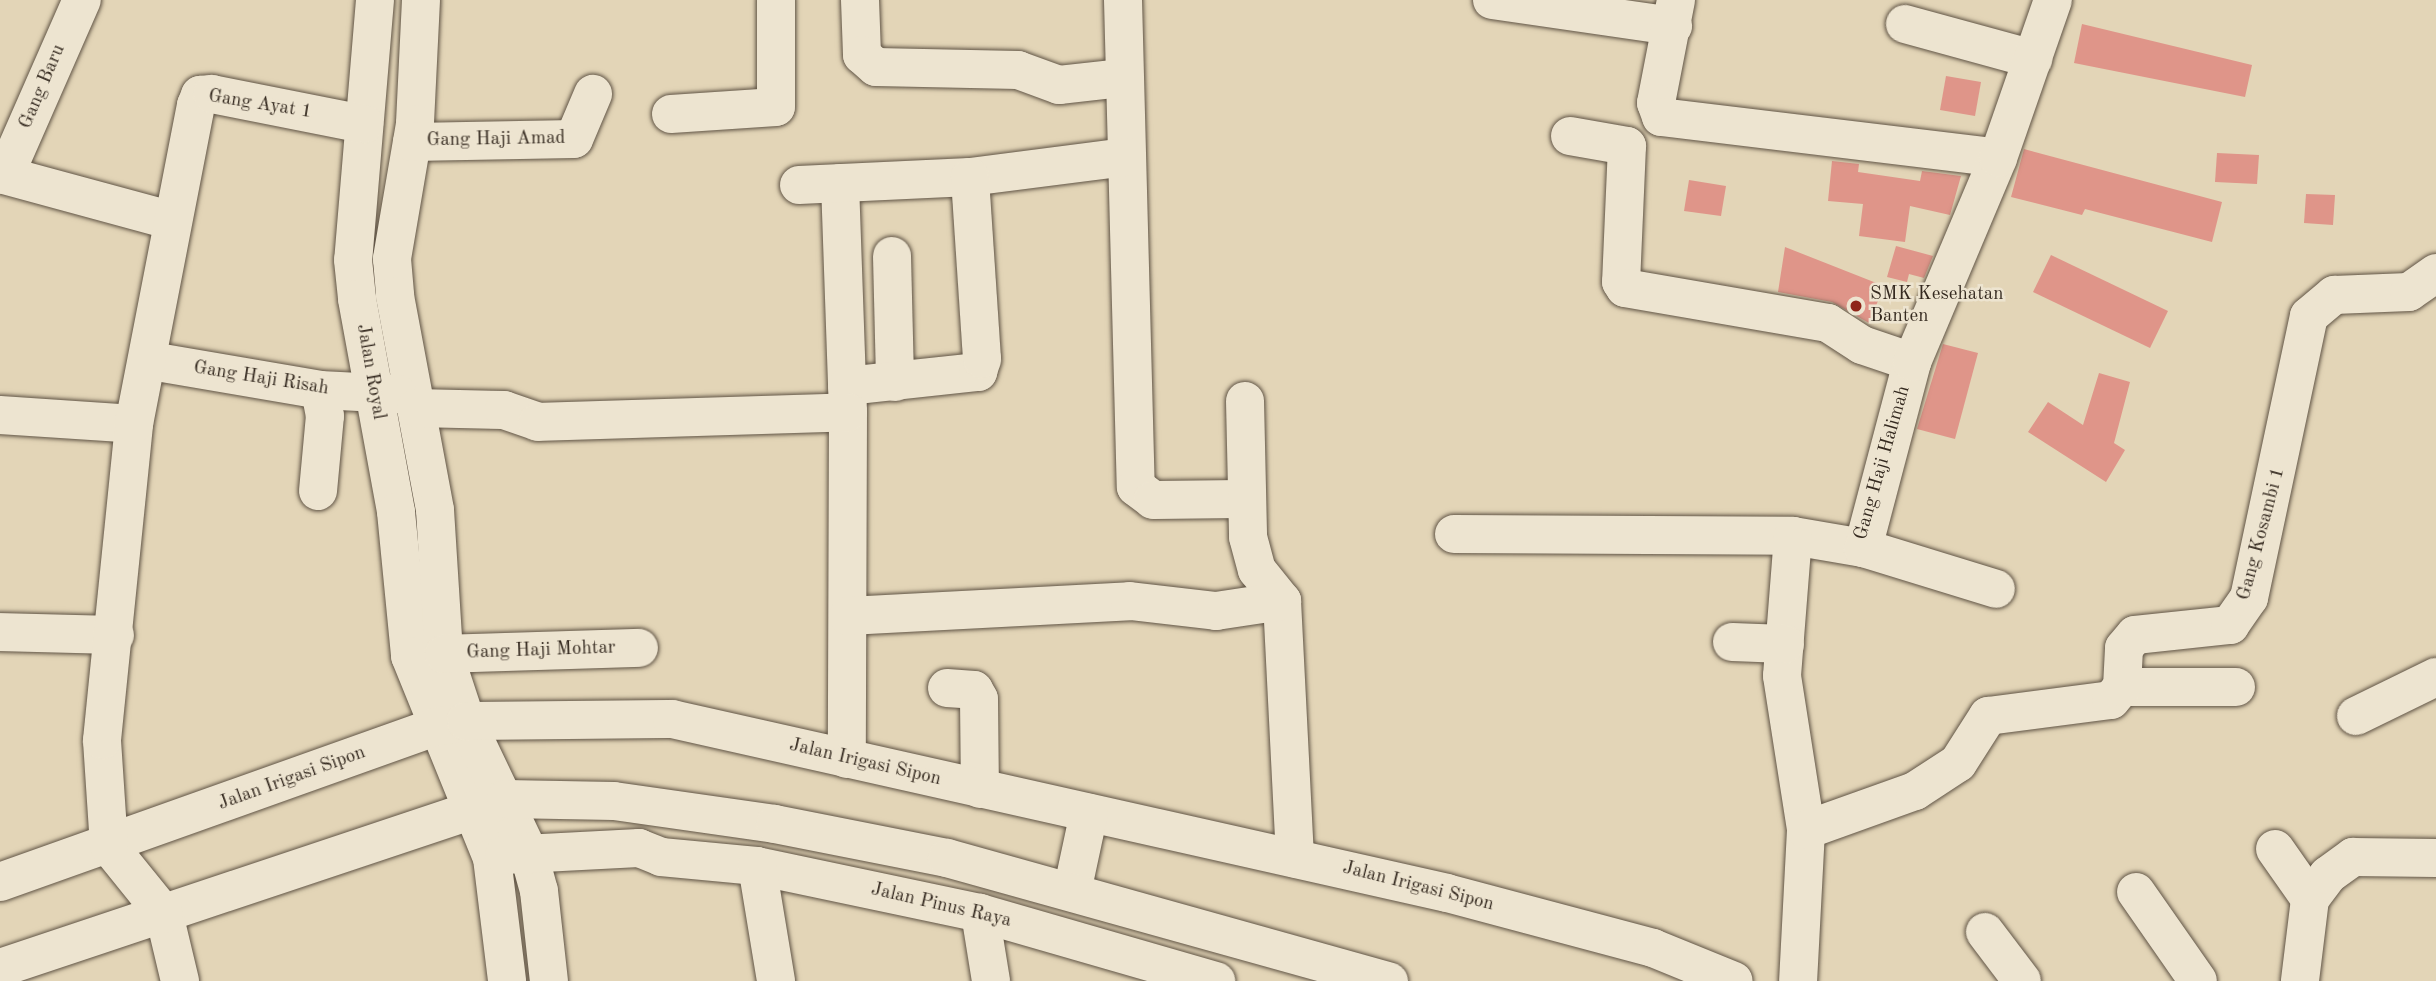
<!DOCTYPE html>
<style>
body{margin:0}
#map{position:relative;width:2436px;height:981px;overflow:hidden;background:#e3d5b7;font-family:"Old Standard TT",serif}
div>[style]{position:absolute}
.building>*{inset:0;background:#df9589}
.roads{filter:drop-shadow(0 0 2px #605445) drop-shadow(0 0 2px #605445)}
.minor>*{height:38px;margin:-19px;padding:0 19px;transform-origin:19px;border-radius:19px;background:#ede4d0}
.dots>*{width:19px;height:19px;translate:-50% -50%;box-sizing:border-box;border:4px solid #ede4d0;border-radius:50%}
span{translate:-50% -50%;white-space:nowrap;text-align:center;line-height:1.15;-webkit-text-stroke:5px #ede4d0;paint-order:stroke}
.street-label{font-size:19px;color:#34291f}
.poi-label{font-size:19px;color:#34291f}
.left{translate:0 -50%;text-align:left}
</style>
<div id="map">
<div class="building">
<i style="clip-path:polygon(2082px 24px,2252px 65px,2245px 97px,2074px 63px)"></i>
<i style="clip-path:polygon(1946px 76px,1981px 82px,1975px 116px,1940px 110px)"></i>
<i style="clip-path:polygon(2024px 149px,2222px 202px,2212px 242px,2085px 209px,2082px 215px,2011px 197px)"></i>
<i style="clip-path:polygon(2217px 153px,2259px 155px,2257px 184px,2215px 182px)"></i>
<i style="clip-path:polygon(1832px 161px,1859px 164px,1858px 172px,1920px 181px,1922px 171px,1961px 176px,1950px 215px,1910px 206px,1905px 242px,1859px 236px,1863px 204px,1828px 201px)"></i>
<i style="clip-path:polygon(1689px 180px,1726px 186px,1721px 216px,1684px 211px)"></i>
<i style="clip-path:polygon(2306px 194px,2335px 195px,2333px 225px,2304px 223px)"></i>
<i style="clip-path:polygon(1896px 246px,1933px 256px,1924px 278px,1909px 274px,1907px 282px,1887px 277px)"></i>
<i style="clip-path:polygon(1785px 247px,1884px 286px,1869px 323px,1832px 302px,1778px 292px)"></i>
<i style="clip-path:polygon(2051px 255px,2168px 311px,2150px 348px,2033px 292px)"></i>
<i style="clip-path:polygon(1943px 344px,1978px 353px,1955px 439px,1917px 429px)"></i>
<i style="clip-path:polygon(2099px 373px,2130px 382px,2114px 443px,2125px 450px,2106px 482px,2028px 432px,2048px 402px,2083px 425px)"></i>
</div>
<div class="roads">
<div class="minor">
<i style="left:375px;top:0;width:261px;rotate:94.8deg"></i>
<i style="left:353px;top:260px;width:39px;rotate:84deg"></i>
<i style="left:357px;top:299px;width:217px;rotate:79.6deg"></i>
<i style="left:396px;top:512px;width:145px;rotate:84.4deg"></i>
<i style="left:410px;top:656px;width:218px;rotate:67.9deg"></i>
<i style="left:492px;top:858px;width:124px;rotate:83deg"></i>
<i style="left:421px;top:0;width:124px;rotate:92.8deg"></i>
<i style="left:415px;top:124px;width:137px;rotate:99.7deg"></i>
<i style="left:392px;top:259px;width:37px;rotate:85deg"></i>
<i style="left:395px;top:296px;width:218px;rotate:79.4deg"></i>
<i style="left:435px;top:510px;width:144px;rotate:86.4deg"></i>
<i style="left:444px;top:654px;width:71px;rotate:71.8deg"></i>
<i style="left:466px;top:721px;width:144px;rotate:64.5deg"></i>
<i style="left:528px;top:851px;width:41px;rotate:74.6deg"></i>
<i style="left:539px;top:891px;width:91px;rotate:83.7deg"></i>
<i style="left:860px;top:0;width:55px;rotate:87.9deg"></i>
<i style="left:862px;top:55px;width:18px;rotate:41deg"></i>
<i style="left:876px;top:67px;width:142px;rotate:1.2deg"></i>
<i style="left:1018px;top:70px;width:44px;rotate:20.1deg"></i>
<i style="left:1059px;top:85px;width:62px;rotate:-6.4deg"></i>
<i style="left:1123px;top:0;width:487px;rotate:88.5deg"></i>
<i style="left:1136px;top:487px;width:21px;rotate:37deg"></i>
<i style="left:1153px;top:500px;width:90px;rotate:-0.6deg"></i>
<i style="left:1492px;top:0;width:183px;rotate:8.2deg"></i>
<i style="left:1676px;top:0;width:105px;rotate:101deg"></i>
<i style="left:1656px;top:103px;width:15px;rotate:70deg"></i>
<i style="left:1661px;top:117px;width:339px;rotate:6.9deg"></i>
<i style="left:1905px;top:24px;width:133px;rotate:15.3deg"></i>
<i style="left:671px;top:114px;width:105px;rotate:-3.8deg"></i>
<i style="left:776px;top:107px;width:107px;rotate:-90deg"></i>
<i style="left:1570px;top:136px;width:58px;rotate:10deg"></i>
<i style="left:1627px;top:146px;width:136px;rotate:92.5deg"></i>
<i style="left:1621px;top:282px;width:7px;rotate:56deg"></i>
<i style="left:1625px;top:288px;width:206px;rotate:9.8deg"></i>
<i style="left:1828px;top:323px;width:40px;rotate:32.9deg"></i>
<i style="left:1862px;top:345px;width:53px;rotate:18.8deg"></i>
<i style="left:412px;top:142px;width:162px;rotate:-1.1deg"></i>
<i style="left:574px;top:139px;width:49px;rotate:-67.1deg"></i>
<i style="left:0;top:174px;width:179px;rotate:15.2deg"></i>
<i style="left:5px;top:175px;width:191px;rotate:-66.3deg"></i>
<i style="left:840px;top:183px;width:229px;rotate:88deg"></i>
<i style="left:848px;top:412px;width:347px;rotate:90.2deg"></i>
<i style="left:799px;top:185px;width:171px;rotate:-2.7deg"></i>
<i style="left:970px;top:177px;width:158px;rotate:-7.3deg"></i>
<i style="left:892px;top:256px;width:126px;rotate:88.6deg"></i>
<i style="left:151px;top:361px;width:171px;rotate:9.7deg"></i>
<i style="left:320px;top:390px;width:78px;rotate:2.9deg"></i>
<i style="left:847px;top:386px;width:132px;rotate:-6.1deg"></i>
<i style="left:978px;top:372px;width:14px;rotate:-73deg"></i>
<i style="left:982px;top:359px;width:182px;rotate:-93.8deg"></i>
<i style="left:1245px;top:401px;width:136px;rotate:88.7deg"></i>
<i style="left:1248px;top:537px;width:34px;rotate:75deg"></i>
<i style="left:1257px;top:570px;width:40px;rotate:51deg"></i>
<i style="left:1282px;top:601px;width:258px;rotate:87.1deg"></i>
<i style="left:416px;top:408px;width:88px;rotate:1.3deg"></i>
<i style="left:504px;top:410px;width:36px;rotate:19deg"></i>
<i style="left:538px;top:422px;width:310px;rotate:-1.8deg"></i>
<i style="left:0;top:415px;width:134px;rotate:3.8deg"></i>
<i style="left:318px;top:491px;width:75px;rotate:-84.7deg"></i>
<i style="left:325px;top:416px;width:26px;rotate:-101deg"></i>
<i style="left:1454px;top:534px;width:339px;rotate:0.3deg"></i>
<i style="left:1793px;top:536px;width:71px;rotate:9.7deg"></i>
<i style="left:1863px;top:548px;width:192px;rotate:-75.2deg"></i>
<i style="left:1912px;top:362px;width:221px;rotate:-67.1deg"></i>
<i style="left:1998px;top:158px;width:167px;rotate:-70.8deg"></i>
<i style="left:1793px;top:536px;width:140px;rotate:94.5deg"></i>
<i style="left:1782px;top:676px;width:156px;rotate:81.1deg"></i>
<i style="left:1806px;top:830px;width:151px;rotate:93deg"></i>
<i style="left:1863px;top:548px;width:139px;rotate:17.1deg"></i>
<i style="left:848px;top:616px;width:282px;rotate:-3deg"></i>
<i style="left:1130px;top:601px;width:87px;rotate:6.6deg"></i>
<i style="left:1216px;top:611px;width:67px;rotate:-8.6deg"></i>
<i style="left:0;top:632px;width:115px;rotate:1.5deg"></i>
<i style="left:1732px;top:642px;width:53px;rotate:2.2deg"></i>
<i style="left:444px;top:654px;width:195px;rotate:-1.8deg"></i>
<i style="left:2122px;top:687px;width:114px"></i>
<i style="left:947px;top:688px;width:27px;rotate:4deg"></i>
<i style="left:974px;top:690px;width:10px;rotate:61deg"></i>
<i style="left:979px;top:699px;width:90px;rotate:89.4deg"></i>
<i style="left:2356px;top:716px;width:89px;rotate:-26deg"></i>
<i style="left:1806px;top:830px;width:116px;rotate:-19.7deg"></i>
<i style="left:1915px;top:791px;width:51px;rotate:-33.1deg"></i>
<i style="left:1958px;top:763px;width:56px;rotate:-57.4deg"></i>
<i style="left:1988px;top:716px;width:124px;rotate:-7.4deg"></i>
<i style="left:2111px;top:700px;width:17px;rotate:-50deg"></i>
<i style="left:2122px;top:687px;width:39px;rotate:-87deg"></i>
<i style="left:2124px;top:648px;width:17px;rotate:-50deg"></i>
<i style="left:2135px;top:635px;width:96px;rotate:-6deg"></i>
<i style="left:2230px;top:625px;width:33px;rotate:-55deg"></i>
<i style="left:2249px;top:598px;width:288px;rotate:-78deg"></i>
<i style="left:2309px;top:316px;width:33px;rotate:-40deg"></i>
<i style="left:2334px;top:295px;width:75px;rotate:-2.3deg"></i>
<i style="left:2409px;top:292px;width:33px;rotate:-35deg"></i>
<i style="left:2275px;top:849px;width:61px;rotate:55deg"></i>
<i style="left:2310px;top:899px;width:83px;rotate:97deg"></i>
<i style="left:504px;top:855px;width:135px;rotate:-3deg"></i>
<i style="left:639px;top:848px;width:24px;rotate:22deg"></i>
<i style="left:661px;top:857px;width:96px;rotate:5.4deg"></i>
<i style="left:757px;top:866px;width:228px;rotate:11.9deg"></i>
<i style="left:980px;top:913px;width:246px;rotate:16.1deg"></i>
<i style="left:757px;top:866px;width:117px;rotate:80.6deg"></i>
<i style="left:0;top:882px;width:463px;rotate:-19.6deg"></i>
<i style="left:436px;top:727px;width:31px;rotate:-11deg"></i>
<i style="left:466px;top:721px;width:206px;rotate:-0.6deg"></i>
<i style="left:672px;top:719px;width:794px;rotate:12.65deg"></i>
<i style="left:1447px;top:893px;width:213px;rotate:14.9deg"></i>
<i style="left:1653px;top:948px;width:87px;rotate:22.2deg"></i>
<i style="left:1072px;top:892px;width:81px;rotate:-77.9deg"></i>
<i style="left:2136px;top:892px;width:108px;rotate:55.1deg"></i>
<i style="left:2310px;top:899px;width:30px;rotate:-53deg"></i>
<i style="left:2328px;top:875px;width:31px;rotate:-36deg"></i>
<i style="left:2353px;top:857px;width:83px;rotate:0.7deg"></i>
<i style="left:980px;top:913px;width:69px;rotate:80.8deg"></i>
<i style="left:1985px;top:932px;width:61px;rotate:52.9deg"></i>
<i style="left:0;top:968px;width:533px;rotate:-18.47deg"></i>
<i style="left:506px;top:799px;width:108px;rotate:1.1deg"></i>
<i style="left:614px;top:801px;width:163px;rotate:8.1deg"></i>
<i style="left:775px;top:824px;width:175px;rotate:11.2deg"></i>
<i style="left:947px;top:858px;width:459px;rotate:15.6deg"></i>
<i style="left:180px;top:981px;width:69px;rotate:-103.4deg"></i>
<i style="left:164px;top:914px;width:87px;rotate:-129deg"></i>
<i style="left:109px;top:846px;width:106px;rotate:-93.8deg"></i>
<i style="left:102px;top:740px;width:318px;rotate:-84.2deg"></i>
<i style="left:134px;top:424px;width:325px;rotate:-79deg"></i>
<i style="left:196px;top:105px;width:11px;rotate:-68deg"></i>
<i style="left:200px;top:95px;width:12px;rotate:-5deg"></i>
<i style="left:212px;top:94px;width:155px;rotate:11.2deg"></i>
</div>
</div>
<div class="dots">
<i style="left:1856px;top:306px;background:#8f2418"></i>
</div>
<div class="street-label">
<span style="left:43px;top:87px;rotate:-67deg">Gang Baru</span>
<span style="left:260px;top:105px;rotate:9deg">Gang Ayat 1</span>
<span style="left:496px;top:140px;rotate:-1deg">Gang Haji Amad</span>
<span style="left:370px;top:372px;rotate:80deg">Jalan Royal</span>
<span style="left:261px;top:379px;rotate:9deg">Gang Haji Risah</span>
<span style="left:1883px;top:463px;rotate:-74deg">Gang Haji Halimah</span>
<span style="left:2262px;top:534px;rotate:-75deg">Gang Kosambi 1</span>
<span style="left:541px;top:651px;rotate:-2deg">Gang Haji Mohtar</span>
<span style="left:865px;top:763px;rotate:13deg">Jalan Irigasi Sipon</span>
<span style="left:292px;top:779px;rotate:-20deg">Jalan Irigasi Sipon</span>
<span style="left:1418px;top:887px;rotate:14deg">Jalan Irigasi Sipon</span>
<span style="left:941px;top:906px;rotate:13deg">Jalan Pinus Raya</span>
</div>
<div class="poi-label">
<span class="left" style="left:1870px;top:306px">SMK Kesehatan<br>Banten</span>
</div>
</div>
